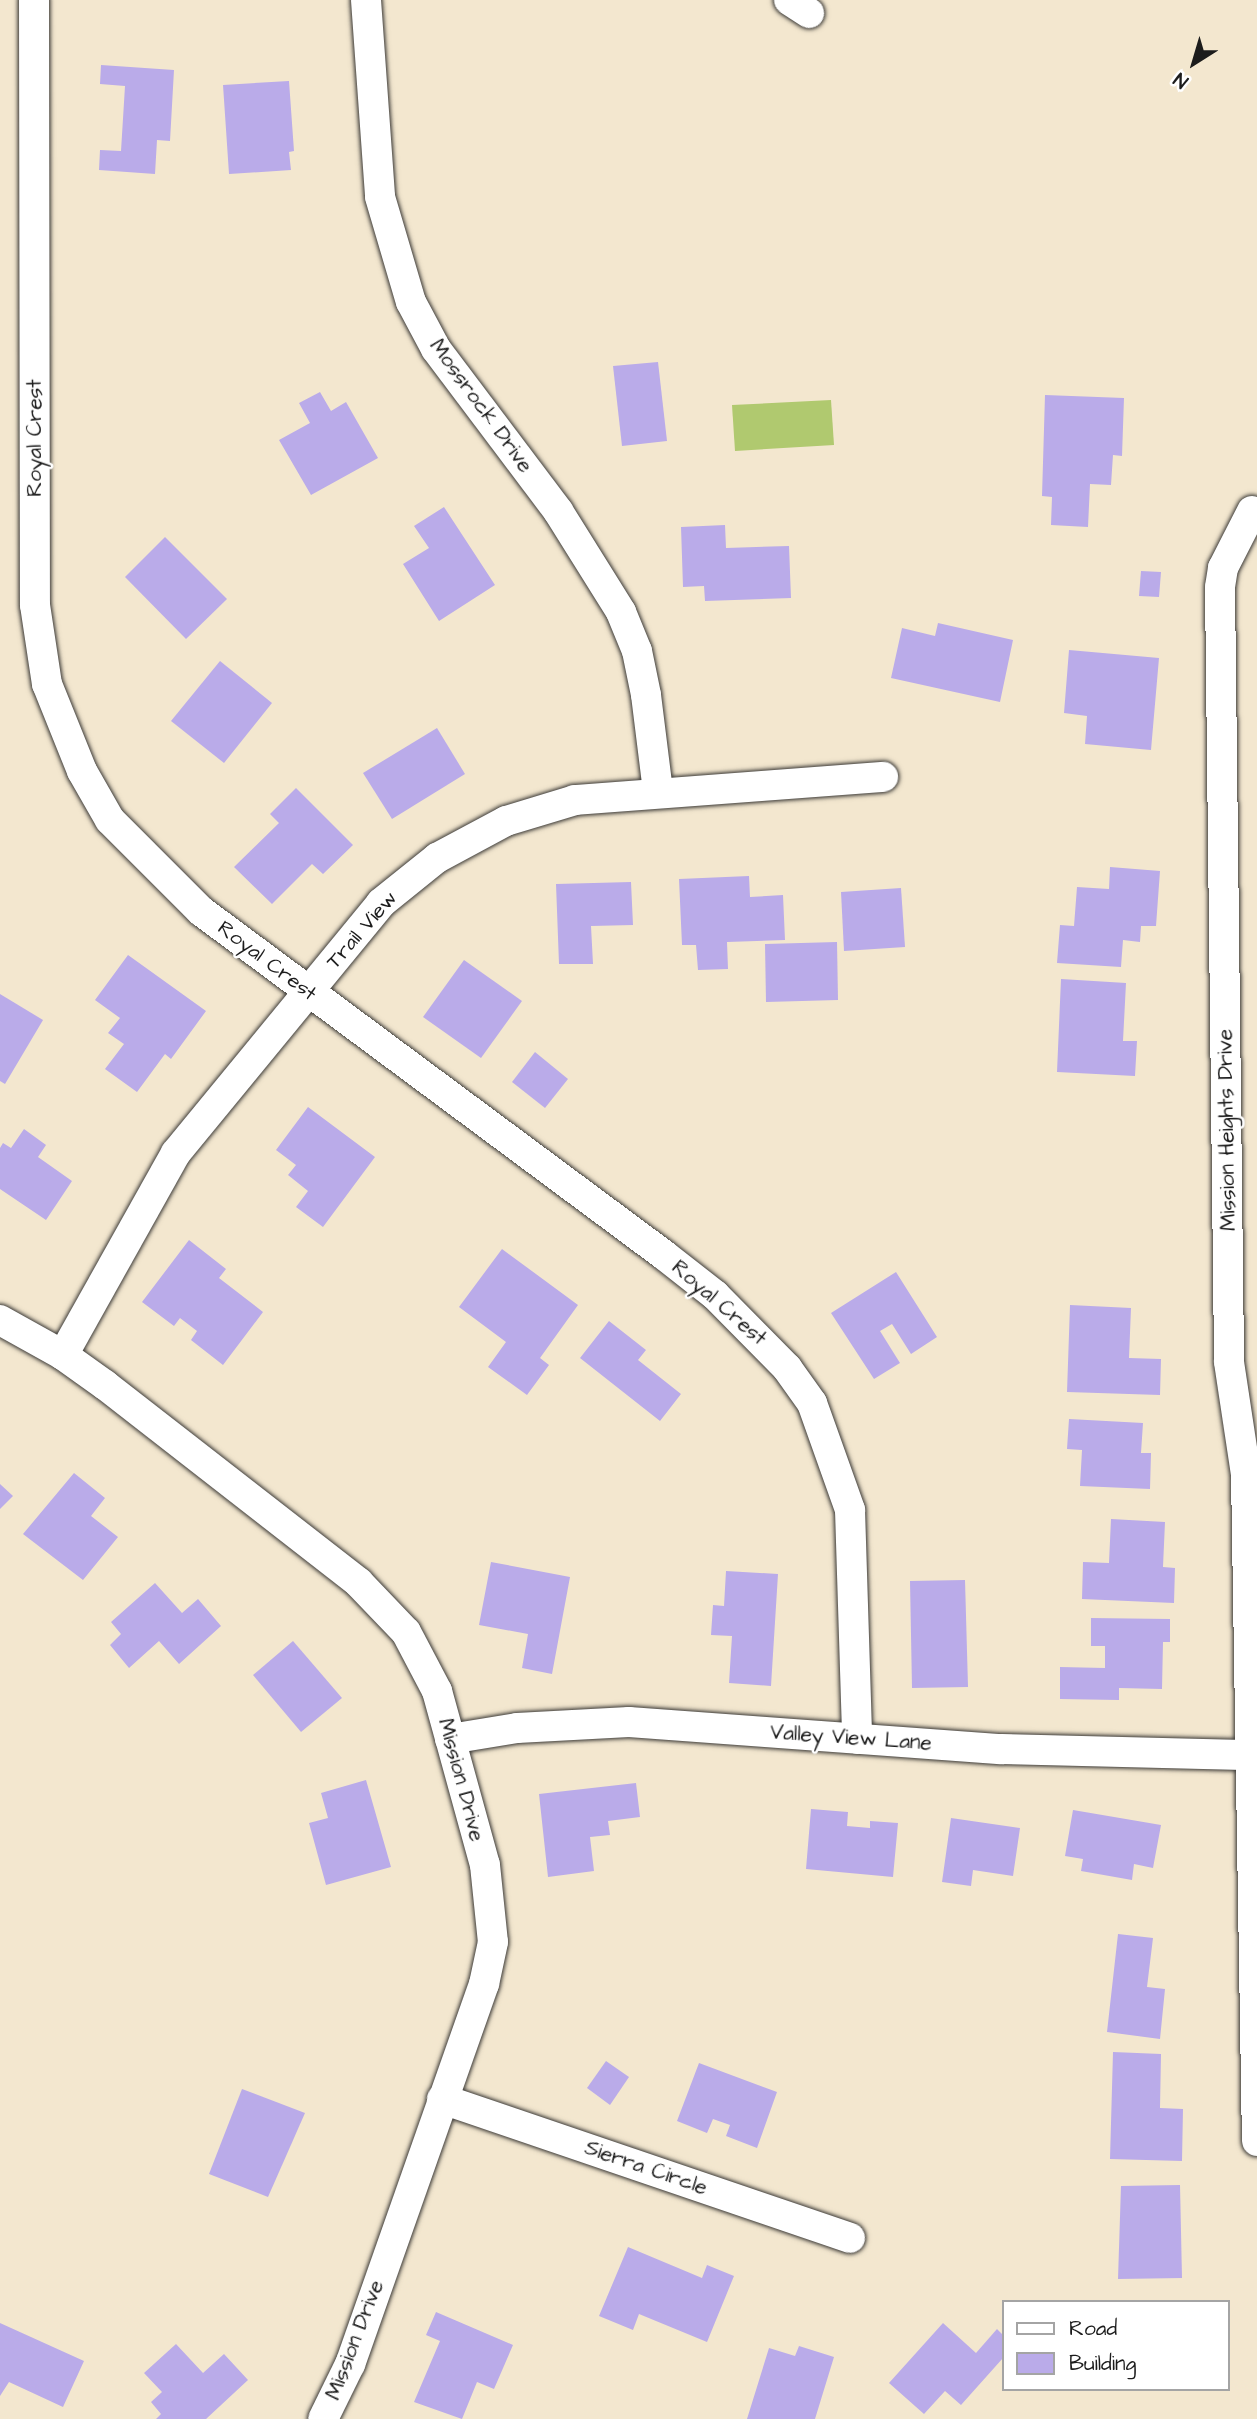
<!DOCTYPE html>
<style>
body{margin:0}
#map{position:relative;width:1257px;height:2419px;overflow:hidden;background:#f3e7cf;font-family:"Architects Daughter",sans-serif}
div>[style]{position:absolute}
.green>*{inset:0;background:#b0c96f}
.building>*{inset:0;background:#baabe9}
.roads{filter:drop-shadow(0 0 2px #3c3a37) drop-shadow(0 0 2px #3c3a37)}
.minor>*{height:30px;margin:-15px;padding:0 15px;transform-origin:15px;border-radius:15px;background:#fff}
span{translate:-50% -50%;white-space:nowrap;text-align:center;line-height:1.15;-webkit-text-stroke:5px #fff;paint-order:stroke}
.street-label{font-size:21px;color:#1c1c1c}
.legend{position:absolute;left:1002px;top:2300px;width:228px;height:91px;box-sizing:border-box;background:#fff;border:2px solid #a4a4a4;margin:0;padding:9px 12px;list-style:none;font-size:21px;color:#1c1c1c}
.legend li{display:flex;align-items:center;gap:14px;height:35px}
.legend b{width:35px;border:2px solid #a4a4a4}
.north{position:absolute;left:1159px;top:28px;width:70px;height:70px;-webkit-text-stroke:5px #fff;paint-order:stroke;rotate:217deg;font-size:19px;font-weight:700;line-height:28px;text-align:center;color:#1c1c1c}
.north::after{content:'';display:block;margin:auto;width:24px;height:32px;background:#1c1c1c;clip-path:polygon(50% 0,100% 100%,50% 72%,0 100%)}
</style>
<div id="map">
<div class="green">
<i style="clip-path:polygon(831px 400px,834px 445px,735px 451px,732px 405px)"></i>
</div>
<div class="building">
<i style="clip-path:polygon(101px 65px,174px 70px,170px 141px,157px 140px,155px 174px,99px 170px,100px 150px,121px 151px,125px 86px,100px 84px)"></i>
<i style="clip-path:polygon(289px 81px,294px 151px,289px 152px,291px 170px,229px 174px,223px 85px)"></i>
<i style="clip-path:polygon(658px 362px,667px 441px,622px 446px,613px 366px)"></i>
<i style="clip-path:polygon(320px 392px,331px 411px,346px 402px,378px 458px,311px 495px,279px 440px,310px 423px,299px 403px)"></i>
<i style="clip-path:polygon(1045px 395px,1124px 398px,1122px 456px,1113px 455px,1111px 485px,1090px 484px,1088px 527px,1051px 525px,1052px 497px,1042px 496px)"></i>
<i style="clip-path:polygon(444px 507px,495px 585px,439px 621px,403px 564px,429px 548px,414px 526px)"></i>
<i style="clip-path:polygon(725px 525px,726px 548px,789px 546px,791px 598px,705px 601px,704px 586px,683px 587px,681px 527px)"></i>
<i style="clip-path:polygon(165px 537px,227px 599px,186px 639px,125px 577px)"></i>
<i style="clip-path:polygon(1141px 571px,1161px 572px,1159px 597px,1139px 596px)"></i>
<i style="clip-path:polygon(938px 623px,1013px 640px,1000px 702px,891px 678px,902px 628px,935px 636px)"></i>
<i style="clip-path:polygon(1069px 650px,1159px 658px,1151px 750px,1085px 744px,1087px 716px,1064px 713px)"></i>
<i style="clip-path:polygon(220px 661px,272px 703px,224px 763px,171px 721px)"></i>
<i style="clip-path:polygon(437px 728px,465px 774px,392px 819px,363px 773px)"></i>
<i style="clip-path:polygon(296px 788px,353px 845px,323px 874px,312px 864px,272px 904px,234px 867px,279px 823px,270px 814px)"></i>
<i style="clip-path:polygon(1110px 867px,1160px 871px,1156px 926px,1141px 926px,1140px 942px,1123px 940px,1121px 967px,1057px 963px,1060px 925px,1074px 926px,1077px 887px,1109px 889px)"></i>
<i style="clip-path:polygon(749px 876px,750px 897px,783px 895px,785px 940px,727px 942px,728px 969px,698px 970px,696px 945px,682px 945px,679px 879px)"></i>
<i style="clip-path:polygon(631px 882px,633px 925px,591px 926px,593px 964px,559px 964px,556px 884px)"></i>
<i style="clip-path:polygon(901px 888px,905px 947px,844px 951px,841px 892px)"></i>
<i style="clip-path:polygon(837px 942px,838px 1000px,766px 1002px,765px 944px)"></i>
<i style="clip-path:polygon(128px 955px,206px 1011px,171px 1059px,165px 1054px,137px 1092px,105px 1069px,124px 1044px,108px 1033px,120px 1018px,95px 1000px)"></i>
<i style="clip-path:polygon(464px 960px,522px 1001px,481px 1058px,423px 1017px)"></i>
<i style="clip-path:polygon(1061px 979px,1126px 983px,1123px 1041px,1137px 1041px,1135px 1076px,1057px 1072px)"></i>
<i style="clip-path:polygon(0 994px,43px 1020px,5px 1084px,0 1081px)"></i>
<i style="clip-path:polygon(535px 1052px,568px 1079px,545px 1108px,512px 1082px)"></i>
<i style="clip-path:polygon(308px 1107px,375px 1157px,323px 1227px,296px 1207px,308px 1191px,288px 1175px,296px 1165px,276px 1150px)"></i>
<i style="clip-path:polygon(24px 1129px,46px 1145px,38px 1157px,72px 1181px,46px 1220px,0 1189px,0 1148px,3px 1143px,11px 1148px)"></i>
<i style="clip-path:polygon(189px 1240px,226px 1269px,219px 1278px,263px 1312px,223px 1365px,191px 1340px,197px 1331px,180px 1318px,174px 1326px,142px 1302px)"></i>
<i style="clip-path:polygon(502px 1249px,578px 1305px,540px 1358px,549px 1365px,527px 1395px,488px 1367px,506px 1342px,459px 1307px)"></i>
<i style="clip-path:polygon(896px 1272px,937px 1337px,911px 1354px,892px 1324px,880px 1331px,900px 1363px,874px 1379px,831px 1313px)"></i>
<i style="clip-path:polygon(1070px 1305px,1131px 1308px,1129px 1358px,1161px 1359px,1160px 1395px,1067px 1392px)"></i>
<i style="clip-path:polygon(609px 1321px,646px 1350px,638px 1360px,681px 1394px,660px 1421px,580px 1358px)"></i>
<i style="clip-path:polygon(1069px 1419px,1143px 1423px,1141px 1453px,1151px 1453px,1150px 1489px,1080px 1486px,1082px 1450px,1067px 1449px)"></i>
<i style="clip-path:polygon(74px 1473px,105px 1498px,91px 1516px,118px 1537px,83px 1580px,23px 1534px)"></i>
<i style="clip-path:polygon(0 1484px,13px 1496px,0 1509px)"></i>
<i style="clip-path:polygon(1111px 1519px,1165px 1522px,1163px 1567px,1175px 1568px,1174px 1603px,1082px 1599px,1083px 1562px,1109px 1563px)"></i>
<i style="clip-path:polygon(491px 1562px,570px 1577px,552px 1674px,522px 1668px,528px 1634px,479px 1625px)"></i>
<i style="clip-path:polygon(726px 1571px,778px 1574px,771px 1686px,729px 1683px,732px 1636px,711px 1635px,713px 1605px,724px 1606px)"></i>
<i style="clip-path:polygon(965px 1580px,968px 1687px,912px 1688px,910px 1581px)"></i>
<i style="clip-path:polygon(155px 1583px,182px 1613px,198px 1599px,221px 1626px,179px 1664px,159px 1641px,129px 1668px,110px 1645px,121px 1634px,111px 1622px)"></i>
<i style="clip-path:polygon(1091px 1618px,1170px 1619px,1170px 1642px,1163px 1642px,1162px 1689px,1119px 1688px,1119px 1700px,1060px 1699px,1060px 1667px,1105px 1668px,1105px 1646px,1091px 1646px)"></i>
<i style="clip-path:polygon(293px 1641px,342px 1698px,301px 1732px,253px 1675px)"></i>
<i style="clip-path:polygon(366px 1780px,391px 1867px,326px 1885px,309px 1823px,328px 1818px,321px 1793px)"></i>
<i style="clip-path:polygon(636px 1783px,640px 1817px,608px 1821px,610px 1835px,590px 1837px,594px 1871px,548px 1877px,539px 1794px)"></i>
<i style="clip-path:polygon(811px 1809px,848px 1812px,847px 1826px,870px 1828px,870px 1821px,898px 1823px,893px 1877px,806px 1869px)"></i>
<i style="clip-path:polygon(1073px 1810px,1161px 1825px,1153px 1868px,1134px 1864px,1132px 1880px,1081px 1871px,1083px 1859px,1065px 1856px)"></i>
<i style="clip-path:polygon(951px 1818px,1020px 1828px,1013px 1876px,973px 1870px,971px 1886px,942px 1882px)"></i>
<i style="clip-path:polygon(1118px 1934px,1153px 1938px,1147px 1987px,1165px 1989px,1160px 2039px,1107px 2032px)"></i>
<i style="clip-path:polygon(1113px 2052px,1161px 2054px,1160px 2108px,1183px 2109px,1182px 2161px,1110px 2159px)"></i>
<i style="clip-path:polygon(606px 2061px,629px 2077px,610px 2105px,587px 2088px)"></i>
<i style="clip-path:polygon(699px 2063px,777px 2092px,757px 2148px,726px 2136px,730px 2125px,713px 2119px,707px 2133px,677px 2121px)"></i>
<i style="clip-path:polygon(242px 2089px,305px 2113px,268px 2197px,209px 2174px)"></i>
<i style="clip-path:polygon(1180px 2185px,1182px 2278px,1118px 2279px,1121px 2186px)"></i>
<i style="clip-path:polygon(628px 2247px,702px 2278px,707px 2265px,734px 2276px,707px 2342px,639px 2314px,633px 2330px,599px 2316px)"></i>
<i style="clip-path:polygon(436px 2312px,513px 2345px,494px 2389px,477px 2382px,462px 2419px,414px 2402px,440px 2341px,426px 2335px)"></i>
<i style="clip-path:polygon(0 2323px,84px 2361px,63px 2407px,9px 2382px,0 2396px)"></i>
<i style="clip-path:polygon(943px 2323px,976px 2353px,997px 2329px,1003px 2335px,1003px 2358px,961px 2405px,945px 2391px,924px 2414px,889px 2383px)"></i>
<i style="clip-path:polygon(176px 2344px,203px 2373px,224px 2354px,248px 2380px,206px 2419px,156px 2419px,161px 2414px,151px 2402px,162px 2392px,144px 2373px)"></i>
<i style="clip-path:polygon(799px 2346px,834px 2357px,815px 2419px,747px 2419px,769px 2348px,795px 2356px)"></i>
</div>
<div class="roads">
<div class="minor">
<i style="left:34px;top:0;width:605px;rotate:89.91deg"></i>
<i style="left:35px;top:605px;width:80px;rotate:81.4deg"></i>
<i style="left:47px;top:684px;width:94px;rotate:68.1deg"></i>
<i style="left:82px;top:771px;width:56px;rotate:60.3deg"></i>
<i style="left:110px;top:820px;width:129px;rotate:45deg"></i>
<i style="left:201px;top:911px;width:577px;rotate:36.61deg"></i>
<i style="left:664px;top:1255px;width:65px;rotate:38.1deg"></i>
<i style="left:715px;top:1295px;width:103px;rotate:45.4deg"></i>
<i style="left:787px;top:1368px;width:43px;rotate:54.5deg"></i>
<i style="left:812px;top:1403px;width:114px;rotate:70.4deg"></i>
<i style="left:850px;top:1510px;width:229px;rotate:88.2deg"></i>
<i style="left:366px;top:0;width:197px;rotate:85.9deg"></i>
<i style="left:380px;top:197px;width:109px;rotate:73.6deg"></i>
<i style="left:411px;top:302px;width:53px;rotate:62deg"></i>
<i style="left:436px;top:349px;width:203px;rotate:53deg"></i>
<i style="left:558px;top:511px;width:119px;rotate:58deg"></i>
<i style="left:621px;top:612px;width:42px;rotate:67.7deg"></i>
<i style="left:637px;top:651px;width:45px;rotate:78.4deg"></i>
<i style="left:646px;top:695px;width:97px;rotate:82.9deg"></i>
<i style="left:789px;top:0;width:24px;rotate:33deg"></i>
<i style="left:1252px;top:511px;width:64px;rotate:117deg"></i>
<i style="left:1223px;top:568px;width:19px;rotate:99deg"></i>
<i style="left:1220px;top:587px;width:775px;rotate:89.33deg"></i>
<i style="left:1229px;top:1362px;width:113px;rotate:81.4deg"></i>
<i style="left:1246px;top:1474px;width:667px;rotate:89.06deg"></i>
<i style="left:0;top:1320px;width:72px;rotate:29.1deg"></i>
<i style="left:63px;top:1355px;width:52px;rotate:35.5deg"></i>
<i style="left:105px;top:1385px;width:321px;rotate:37.9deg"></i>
<i style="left:358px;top:1582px;width:69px;rotate:46.2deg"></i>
<i style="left:406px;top:1632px;width:67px;rotate:62.3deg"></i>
<i style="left:437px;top:1691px;width:180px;rotate:74.6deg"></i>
<i style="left:485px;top:1865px;width:77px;rotate:84.1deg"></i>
<i style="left:493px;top:1942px;width:43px;rotate:102.1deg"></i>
<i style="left:484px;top:1984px;width:403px;rotate:109.4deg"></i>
<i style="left:350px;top:2364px;width:61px;rotate:116.1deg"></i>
<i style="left:63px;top:1355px;width:231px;rotate:-60.8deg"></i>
<i style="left:176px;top:1153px;width:323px;rotate:-50.6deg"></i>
<i style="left:381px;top:903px;width:72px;rotate:-38.8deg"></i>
<i style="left:437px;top:858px;width:78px;rotate:-28.2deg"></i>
<i style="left:506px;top:821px;width:72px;rotate:-16.9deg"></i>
<i style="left:575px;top:800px;width:309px;rotate:-4.3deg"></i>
<i style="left:450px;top:1739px;width:68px;rotate:-9.3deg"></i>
<i style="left:517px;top:1728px;width:112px;rotate:-3.1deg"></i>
<i style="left:629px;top:1722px;width:373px;rotate:4.2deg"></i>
<i style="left:1001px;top:1749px;width:253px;rotate:1.4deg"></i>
<i style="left:442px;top:2099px;width:431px;rotate:18.8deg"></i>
</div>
</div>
<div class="street-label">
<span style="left:481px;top:406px;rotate:54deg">Mossrock Drive</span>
<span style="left:35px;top:438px;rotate:-90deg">Royal Crest</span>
<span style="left:362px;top:930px;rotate:-49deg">Trail View</span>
<span style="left:267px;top:961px;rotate:37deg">Royal Crest</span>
<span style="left:1227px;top:1130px;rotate:-91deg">Mission Heights Drive</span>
<span style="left:719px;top:1303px;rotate:41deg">Royal Crest</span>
<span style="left:851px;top:1738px;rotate:4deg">Valley View Lane</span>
<span style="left:461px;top:1780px;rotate:75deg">Mission Drive</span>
<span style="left:646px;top:2168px;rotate:19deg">Sierra Circle</span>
<span style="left:355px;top:2340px;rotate:-69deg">Mission Drive</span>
</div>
<ul class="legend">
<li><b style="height:9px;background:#fff"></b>Road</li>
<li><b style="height:19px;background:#baabe9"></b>Building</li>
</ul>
<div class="north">N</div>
</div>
